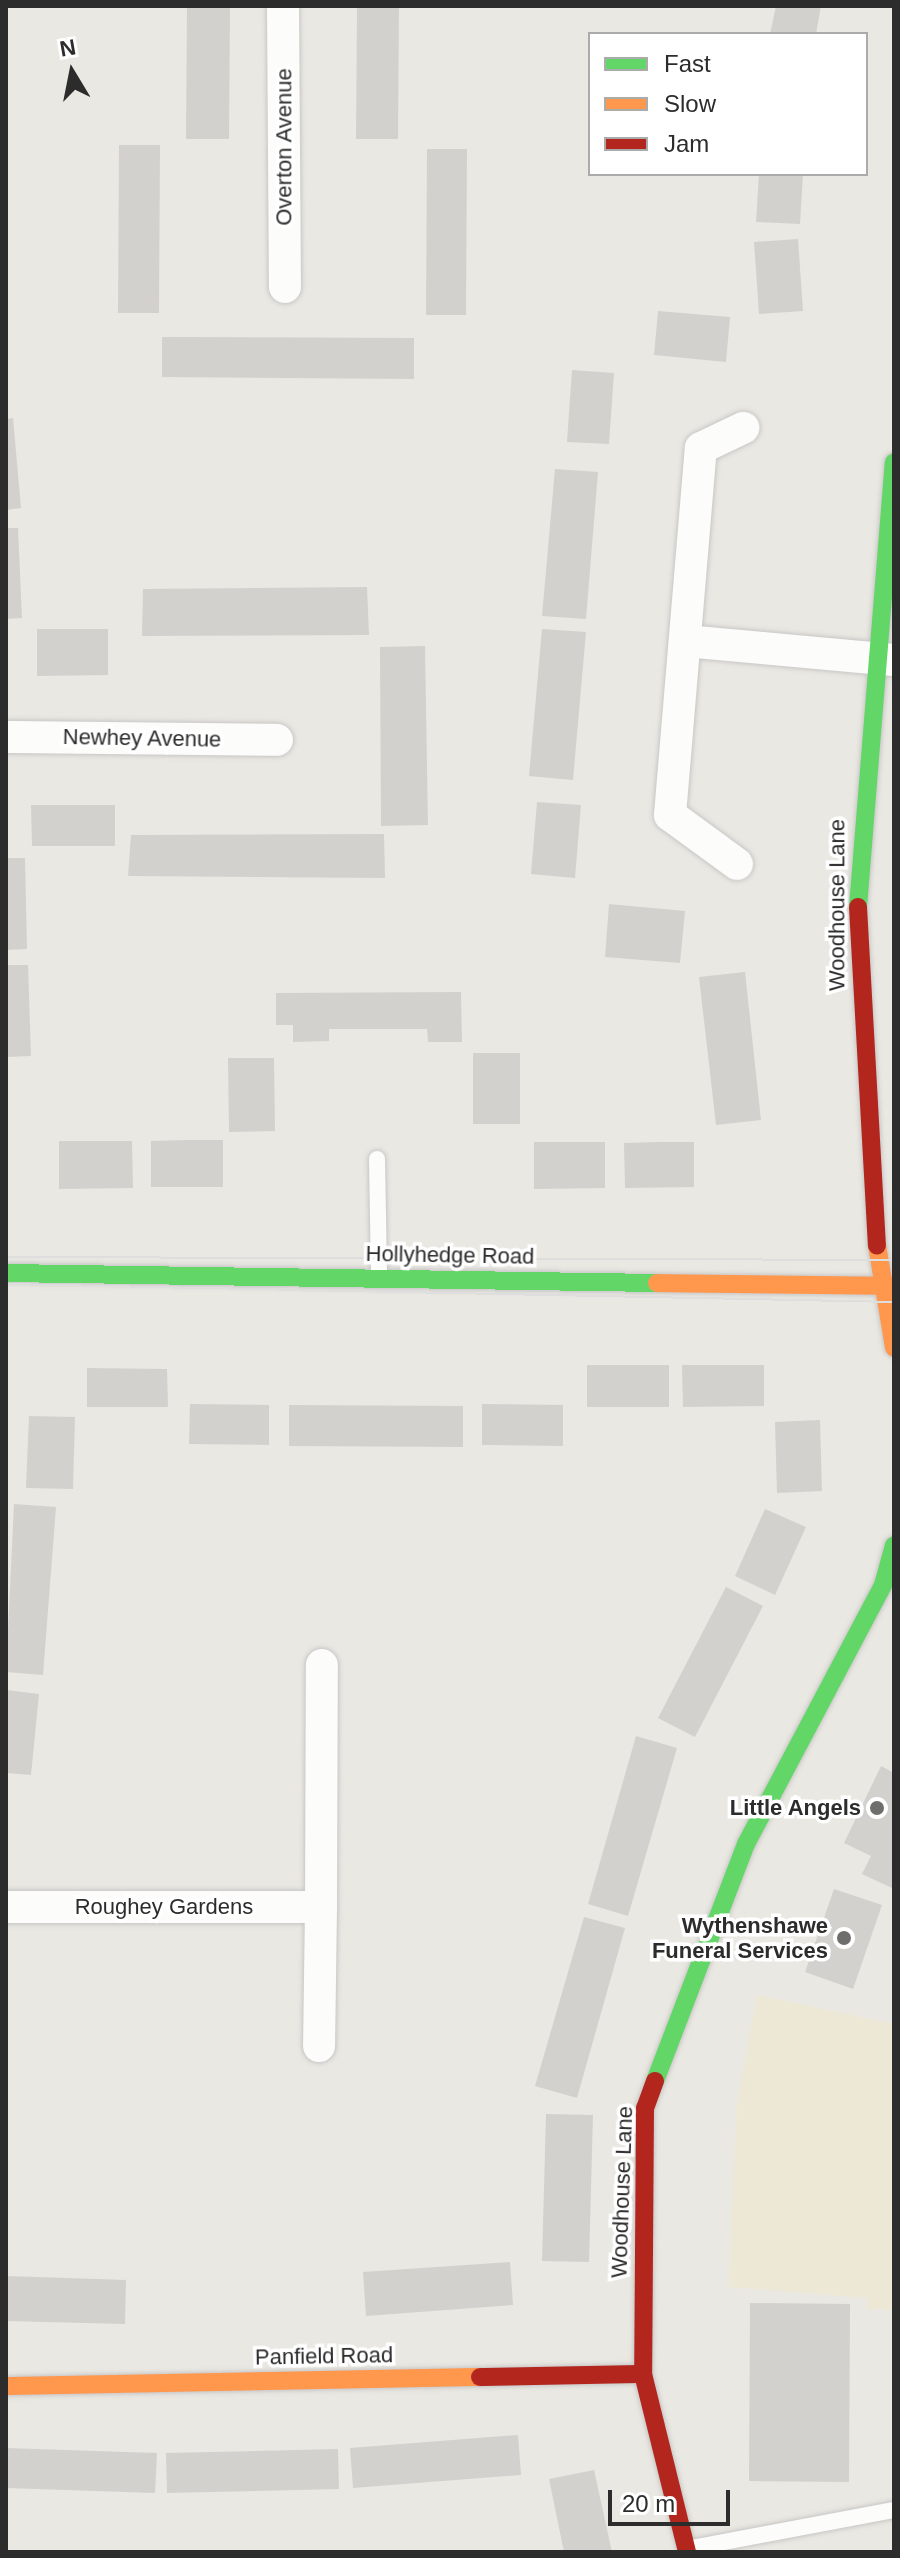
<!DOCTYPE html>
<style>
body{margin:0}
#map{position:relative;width:900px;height:2558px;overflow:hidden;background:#eae8e2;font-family:Arial,sans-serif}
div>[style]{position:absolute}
.education>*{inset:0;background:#ede8d6}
.building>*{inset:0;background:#d3d1cd}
.roads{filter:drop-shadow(0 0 2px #c8c7c7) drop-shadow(0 0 2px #c8c7c7)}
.lane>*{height:16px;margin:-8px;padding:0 8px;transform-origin:8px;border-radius:8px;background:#fcfcfb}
.street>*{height:32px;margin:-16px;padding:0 16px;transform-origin:16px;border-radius:16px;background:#fcfcfb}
.fast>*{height:18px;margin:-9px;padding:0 9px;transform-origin:9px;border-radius:9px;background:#63d668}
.slow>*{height:18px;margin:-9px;padding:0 9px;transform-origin:9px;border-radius:9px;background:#ff974d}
.jam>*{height:18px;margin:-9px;padding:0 9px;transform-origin:9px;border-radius:9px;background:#b3261e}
.tram>*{height:2px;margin:-1px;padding:0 1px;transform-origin:1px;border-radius:1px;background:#dededf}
.dots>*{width:22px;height:22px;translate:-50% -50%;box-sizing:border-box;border:4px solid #fff;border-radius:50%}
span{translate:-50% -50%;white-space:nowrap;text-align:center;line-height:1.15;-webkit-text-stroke:7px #fff;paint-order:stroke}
.street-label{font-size:22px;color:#2c2c2c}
.poi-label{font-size:22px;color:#2c2c2c;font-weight:700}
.right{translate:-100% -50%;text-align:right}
.frame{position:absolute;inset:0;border:8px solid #2c2c2c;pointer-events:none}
.legend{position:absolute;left:588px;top:32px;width:280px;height:144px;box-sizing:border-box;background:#fff;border:2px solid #ababab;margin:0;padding:10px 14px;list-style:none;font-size:24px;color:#2c2c2c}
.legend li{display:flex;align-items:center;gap:16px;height:40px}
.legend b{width:40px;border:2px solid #ababab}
.north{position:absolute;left:32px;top:32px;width:80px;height:80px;-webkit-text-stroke:6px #fff;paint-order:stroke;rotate:350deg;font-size:22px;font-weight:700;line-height:32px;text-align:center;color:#2c2c2c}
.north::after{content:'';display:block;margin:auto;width:28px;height:36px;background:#2c2c2c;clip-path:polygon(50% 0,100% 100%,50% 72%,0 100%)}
.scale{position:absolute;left:608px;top:2490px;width:122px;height:36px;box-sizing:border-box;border:4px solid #2c2c2c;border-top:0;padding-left:10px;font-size:24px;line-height:28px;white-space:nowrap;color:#2c2c2c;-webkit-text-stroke:6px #fff;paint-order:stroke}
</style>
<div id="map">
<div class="education">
<i style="clip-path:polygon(757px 1995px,894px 2024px,894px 2310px,867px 2309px,867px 2298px,728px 2287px,737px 2103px)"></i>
</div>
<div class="building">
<i style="clip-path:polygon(187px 6px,230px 6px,229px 139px,186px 139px)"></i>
<i style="clip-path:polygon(357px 6px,399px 6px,398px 139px,356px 139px)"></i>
<i style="clip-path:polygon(776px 6px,821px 6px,816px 34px,770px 34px)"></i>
<i style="clip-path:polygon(119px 145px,160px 145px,159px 313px,118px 313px)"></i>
<i style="clip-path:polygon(427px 149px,467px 149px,466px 315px,426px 315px)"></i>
<i style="clip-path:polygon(759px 174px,803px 174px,800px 224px,756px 222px)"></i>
<i style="clip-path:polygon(798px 239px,803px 311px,759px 314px,754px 242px)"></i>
<i style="clip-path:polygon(658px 311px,730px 317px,726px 362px,654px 355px)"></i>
<i style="clip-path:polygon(162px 337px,414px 338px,414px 379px,162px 377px)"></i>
<i style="clip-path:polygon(572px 370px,614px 373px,609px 444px,567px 442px)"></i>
<i style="clip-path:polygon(13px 418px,21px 508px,6px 510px,6px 419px)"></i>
<i style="clip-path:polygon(555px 469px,598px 472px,586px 619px,542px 616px)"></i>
<i style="clip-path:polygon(6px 528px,18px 528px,22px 618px,6px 619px)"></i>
<i style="clip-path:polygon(367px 587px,369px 635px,142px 636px,143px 589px)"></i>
<i style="clip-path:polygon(37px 629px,108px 629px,108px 675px,37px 676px)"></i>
<i style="clip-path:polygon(542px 629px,586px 632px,573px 780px,529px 776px)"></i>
<i style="clip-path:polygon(425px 646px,428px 825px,381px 826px,380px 647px)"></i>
<i style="clip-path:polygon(537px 802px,581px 805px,575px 878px,531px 874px)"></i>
<i style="clip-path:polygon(31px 805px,115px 805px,115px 846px,32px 846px)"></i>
<i style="clip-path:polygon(384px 834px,385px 878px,128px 876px,131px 835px)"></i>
<i style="clip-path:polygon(6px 858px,25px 858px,27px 949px,6px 950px)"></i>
<i style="clip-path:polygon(609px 904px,685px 911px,680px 963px,605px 957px)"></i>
<i style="clip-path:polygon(6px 965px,28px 965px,31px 1056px,6px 1057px)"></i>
<i style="clip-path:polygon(745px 972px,761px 1120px,716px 1125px,699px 977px)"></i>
<i style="clip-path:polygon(461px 992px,462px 1042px,428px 1042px,427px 1029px,329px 1029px,329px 1041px,293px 1042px,293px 1025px,276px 1025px,276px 993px)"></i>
<i style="clip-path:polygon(473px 1053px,520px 1053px,520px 1124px,473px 1124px)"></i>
<i style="clip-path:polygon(228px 1058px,274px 1058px,275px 1131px,229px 1132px)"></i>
<i style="clip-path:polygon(187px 1140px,223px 1140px,223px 1187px,151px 1187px,151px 1141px)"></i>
<i style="clip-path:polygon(59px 1141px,132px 1141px,133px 1188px,59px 1189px)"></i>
<i style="clip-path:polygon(534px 1142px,605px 1142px,605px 1188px,534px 1189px)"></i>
<i style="clip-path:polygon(659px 1142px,694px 1142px,694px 1187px,625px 1188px,624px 1143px)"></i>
<i style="clip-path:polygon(587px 1365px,669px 1365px,669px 1407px,587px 1407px)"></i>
<i style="clip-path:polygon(682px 1365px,764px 1365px,764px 1406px,683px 1407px)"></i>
<i style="clip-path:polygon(87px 1368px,167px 1369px,168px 1407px,87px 1407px)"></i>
<i style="clip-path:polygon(190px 1404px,269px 1405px,269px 1445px,189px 1444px)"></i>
<i style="clip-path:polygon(482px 1404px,563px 1405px,563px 1446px,482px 1445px)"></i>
<i style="clip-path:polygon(289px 1405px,463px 1406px,463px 1447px,289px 1446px)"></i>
<i style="clip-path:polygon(29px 1416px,75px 1417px,73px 1489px,26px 1488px)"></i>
<i style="clip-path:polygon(820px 1420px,822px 1491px,777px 1493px,775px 1422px)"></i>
<i style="clip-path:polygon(14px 1504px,56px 1507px,43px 1675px,6px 1672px)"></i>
<i style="clip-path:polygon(765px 1509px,806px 1527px,775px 1595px,735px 1576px)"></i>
<i style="clip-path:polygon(726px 1587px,763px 1606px,695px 1737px,658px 1718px)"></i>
<i style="clip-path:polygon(6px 1690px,39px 1694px,31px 1775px,6px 1773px)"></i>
<i style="clip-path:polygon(636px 1736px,677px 1748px,628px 1916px,588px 1904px)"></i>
<i style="clip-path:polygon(881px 1766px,894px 1773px,894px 1889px,862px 1874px,871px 1856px,844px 1843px)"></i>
<i style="clip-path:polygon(834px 1889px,882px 1905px,853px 1989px,805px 1972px)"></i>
<i style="clip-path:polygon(584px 1917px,625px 1928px,577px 2098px,535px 2086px)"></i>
<i style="clip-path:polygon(546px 2114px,593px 2115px,589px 2262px,542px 2261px)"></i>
<i style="clip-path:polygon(510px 2262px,513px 2305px,366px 2316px,363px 2272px)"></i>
<i style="clip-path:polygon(6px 2276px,126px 2280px,125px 2324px,6px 2321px)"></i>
<i style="clip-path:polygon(750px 2303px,850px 2304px,849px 2482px,749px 2481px)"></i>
<i style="clip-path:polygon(518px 2435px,521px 2475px,353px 2488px,350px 2448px)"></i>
<i style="clip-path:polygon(6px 2448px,157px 2453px,155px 2493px,6px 2488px)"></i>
<i style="clip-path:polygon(338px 2449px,339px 2489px,167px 2493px,166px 2453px)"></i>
<i style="clip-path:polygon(594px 2470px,612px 2552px,564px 2552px,549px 2479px)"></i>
</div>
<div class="roads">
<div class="lane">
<i style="left:377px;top:1159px;width:117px;rotate:89deg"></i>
<i style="left:687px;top:2549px;width:211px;rotate:-10.7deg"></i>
</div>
<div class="street">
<i style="left:283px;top:6px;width:281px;rotate:89.6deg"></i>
<i style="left:685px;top:641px;width:210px;rotate:5.2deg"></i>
<i style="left:6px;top:737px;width:271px;rotate:0.6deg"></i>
<i style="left:737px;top:864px;width:83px;rotate:-143.8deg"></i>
<i style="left:670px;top:815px;width:368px;rotate:-85.2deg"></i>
<i style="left:701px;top:448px;width:47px;rotate:-25.5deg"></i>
<i style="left:6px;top:1907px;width:315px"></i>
<i style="left:321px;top:1907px;width:139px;rotate:90.8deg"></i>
<i style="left:321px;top:1907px;width:242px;rotate:-89.8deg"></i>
</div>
<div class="fast">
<i style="left:858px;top:907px;width:446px;rotate:-85.4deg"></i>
<i style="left:6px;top:1273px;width:651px;rotate:0.88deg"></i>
<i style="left:655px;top:2081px;width:254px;rotate:-69deg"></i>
<i style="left:746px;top:1844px;width:293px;rotate:-62.1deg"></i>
<i style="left:883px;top:1585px;width:41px;rotate:-74.6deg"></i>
</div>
<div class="slow">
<i style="left:877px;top:1245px;width:104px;rotate:80.6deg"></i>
<i style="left:657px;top:1283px;width:237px;rotate:0.7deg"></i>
<i style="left:6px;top:2386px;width:474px;rotate:-1.1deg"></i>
</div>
<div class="jam">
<i style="left:858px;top:907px;width:339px;rotate:86.8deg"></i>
<i style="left:655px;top:2081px;width:29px;rotate:110deg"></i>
<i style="left:645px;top:2108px;width:266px;rotate:90.4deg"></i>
<i style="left:643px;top:2374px;width:183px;rotate:76.1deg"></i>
<i style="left:480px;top:2377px;width:163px;rotate:-1.1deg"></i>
</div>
</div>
<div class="tram">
<i style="left:6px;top:1257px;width:888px;rotate:0.19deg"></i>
<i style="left:6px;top:1284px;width:888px;rotate:1.16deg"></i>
</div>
<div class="dots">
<i style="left:877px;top:1808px;background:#6e6e6c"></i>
<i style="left:844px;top:1938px;background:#6e6e6c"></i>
</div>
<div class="street-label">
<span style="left:284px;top:147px;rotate:-90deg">Overton Avenue</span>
<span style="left:142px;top:738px;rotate:1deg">Newhey Avenue</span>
<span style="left:837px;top:905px;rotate:-90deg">Woodhouse Lane</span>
<span style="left:450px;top:1255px;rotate:1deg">Hollyhedge Road</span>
<span style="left:164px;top:1907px">Roughey Gardens</span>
<span style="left:622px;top:2192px;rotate:-88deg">Woodhouse Lane</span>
<span style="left:324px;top:2356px;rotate:-1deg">Panfield Road</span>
</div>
<div class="poi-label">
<span class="right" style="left:861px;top:1808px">Little Angels</span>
<span class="right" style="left:828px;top:1938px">Wythenshawe<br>Funeral Services</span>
</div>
<div class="frame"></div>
<ul class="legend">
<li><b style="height:10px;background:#63d668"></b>Fast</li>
<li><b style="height:10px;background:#ff974d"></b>Slow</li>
<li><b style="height:10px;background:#b3261e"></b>Jam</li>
</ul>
<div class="north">N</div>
<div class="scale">20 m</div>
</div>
